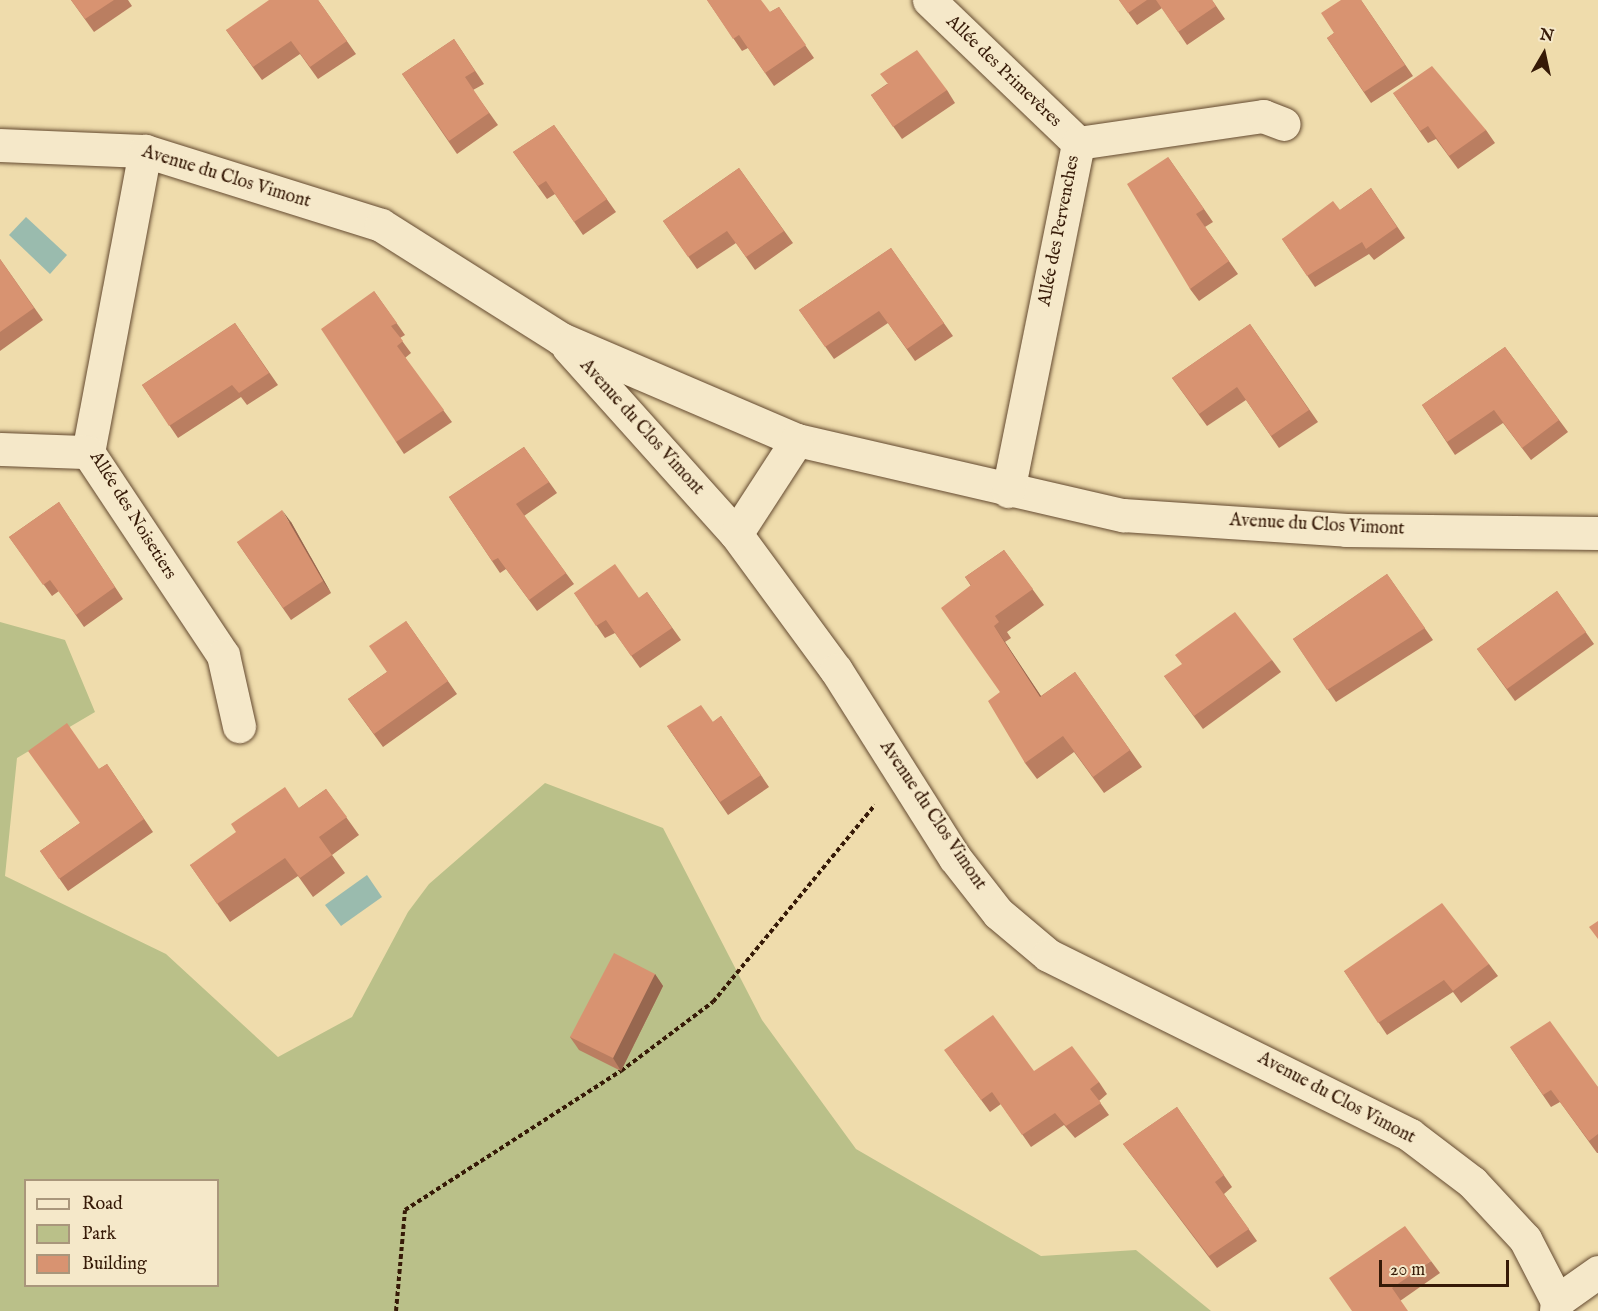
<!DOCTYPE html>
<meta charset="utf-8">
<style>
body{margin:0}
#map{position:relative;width:1598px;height:1311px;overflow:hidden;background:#efdcac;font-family:"IM FELL English",serif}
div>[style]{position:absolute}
.green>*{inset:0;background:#bac089}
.water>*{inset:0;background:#9abbae}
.path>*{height:4px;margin-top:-2px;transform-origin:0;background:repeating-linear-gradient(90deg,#361a07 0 4.5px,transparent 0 7.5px)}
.roads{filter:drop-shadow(0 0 2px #644a30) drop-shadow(0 0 2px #644a30)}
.minor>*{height:33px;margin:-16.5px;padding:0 16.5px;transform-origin:16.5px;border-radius:16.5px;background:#f5e8c9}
.wall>*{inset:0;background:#ba7e61}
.shaded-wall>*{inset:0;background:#97674f}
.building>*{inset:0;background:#d89371}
span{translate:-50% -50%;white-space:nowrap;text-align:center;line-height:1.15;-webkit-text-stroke:5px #f5e8c9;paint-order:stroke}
.street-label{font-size:18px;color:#361a07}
.legend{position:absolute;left:24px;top:1179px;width:195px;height:108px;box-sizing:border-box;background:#f5e8c9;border:2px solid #a9967b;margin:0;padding:8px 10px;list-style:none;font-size:18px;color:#361a07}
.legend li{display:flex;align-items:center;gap:12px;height:30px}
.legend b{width:30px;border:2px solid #a9967b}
.north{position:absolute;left:1514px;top:24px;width:60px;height:60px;-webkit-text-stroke:4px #f5e8c9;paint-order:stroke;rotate:9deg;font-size:16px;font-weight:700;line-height:24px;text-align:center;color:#361a07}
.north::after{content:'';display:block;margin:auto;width:21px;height:27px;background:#361a07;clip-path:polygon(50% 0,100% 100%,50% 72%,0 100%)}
.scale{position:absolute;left:1379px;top:1260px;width:130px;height:27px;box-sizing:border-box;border:3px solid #361a07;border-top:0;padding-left:8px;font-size:18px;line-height:21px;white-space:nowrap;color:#361a07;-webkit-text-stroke:4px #f5e8c9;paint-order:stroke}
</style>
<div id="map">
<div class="green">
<i style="clip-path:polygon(evenodd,0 622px,65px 640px,95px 712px,17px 758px,5px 876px,166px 954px,278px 1057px,352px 1017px,408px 912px,429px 884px,545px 783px,663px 828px,762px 1020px,856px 1149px,1041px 1256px,1136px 1250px,1211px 1311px,0 1311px,0 622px,26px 1180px,218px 1180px,218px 1286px,26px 1286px,26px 1180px)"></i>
</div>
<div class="water">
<i style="clip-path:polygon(26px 217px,67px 255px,50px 274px,9px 235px)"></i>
<i style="clip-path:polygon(367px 875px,382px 897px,341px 926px,325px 905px)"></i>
</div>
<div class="path">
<i style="left:396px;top:1311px;width:101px;rotate:-84.9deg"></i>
<i style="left:405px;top:1210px;width:257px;rotate:-32.8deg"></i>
<i style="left:621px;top:1071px;width:115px;rotate:-36.9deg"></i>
<i style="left:713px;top:1002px;width:255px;rotate:-50.6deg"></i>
</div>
<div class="roads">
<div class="minor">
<i style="left:929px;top:0;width:207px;rotate:43.8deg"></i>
<i style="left:0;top:145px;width:145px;rotate:2.4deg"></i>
<i style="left:145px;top:151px;width:247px;rotate:17.4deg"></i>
<i style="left:381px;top:225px;width:213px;rotate:32.3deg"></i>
<i style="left:561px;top:339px;width:257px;rotate:23.2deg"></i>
<i style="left:797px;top:440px;width:335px;rotate:13deg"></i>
<i style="left:1123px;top:515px;width:224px;rotate:3.8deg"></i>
<i style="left:1346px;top:530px;width:252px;rotate:0.7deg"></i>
<i style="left:145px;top:151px;width:306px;rotate:100.7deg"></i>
<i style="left:88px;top:452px;width:244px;rotate:56.4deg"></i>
<i style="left:223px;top:655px;width:73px;rotate:77.3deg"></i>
<i style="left:568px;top:347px;width:251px;rotate:48.1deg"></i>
<i style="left:736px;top:534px;width:169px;rotate:53.7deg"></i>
<i style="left:836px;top:670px;width:222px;rotate:57.7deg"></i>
<i style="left:955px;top:858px;width:70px;rotate:52deg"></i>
<i style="left:998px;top:913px;width:65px;rotate:40deg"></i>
<i style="left:1048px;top:955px;width:404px;rotate:26.4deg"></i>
<i style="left:1410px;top:1135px;width:78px;rotate:37.2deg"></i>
<i style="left:1472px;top:1182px;width:78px;rotate:47.1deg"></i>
<i style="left:1525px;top:1239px;width:70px;rotate:62.7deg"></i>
<i style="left:1557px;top:1301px;width:10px;rotate:96deg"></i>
<i style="left:0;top:449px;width:88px;rotate:2deg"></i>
<i style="left:1008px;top:491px;width:355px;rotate:-78.6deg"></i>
<i style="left:1078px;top:143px;width:187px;rotate:-8.3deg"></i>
<i style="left:1263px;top:116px;width:22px;rotate:21deg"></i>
<i style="left:736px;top:534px;width:112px;rotate:-57deg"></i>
<i style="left:1557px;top:1301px;width:50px;rotate:-35.3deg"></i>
</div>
</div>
<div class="wall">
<i style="clip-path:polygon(71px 0,128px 0,132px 6px,94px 32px)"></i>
<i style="clip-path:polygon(318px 0,356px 54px,318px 79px,300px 54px,262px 80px,226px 30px)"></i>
<i style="clip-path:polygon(707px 0,770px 12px,779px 7px,814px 58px,774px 86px,748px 48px,742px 51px)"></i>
<i style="clip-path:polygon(1119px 0,1212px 0,1225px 19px,1187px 45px,1162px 8px,1137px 25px)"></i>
<i style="clip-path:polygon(1361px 0,1413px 76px,1371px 103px,1327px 38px,1334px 33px)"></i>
<i style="clip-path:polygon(454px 39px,484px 84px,473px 90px,498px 125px,457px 154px,402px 74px)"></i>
<i style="clip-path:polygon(887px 84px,947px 90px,955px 103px,902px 139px,871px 95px)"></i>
<i style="clip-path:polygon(1393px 93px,1486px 130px,1495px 143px,1458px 169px,1436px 139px,1428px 143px)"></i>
<i style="clip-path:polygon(554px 125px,616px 212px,583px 235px,555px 194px,547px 199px,513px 152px)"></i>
<i style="clip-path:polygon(1168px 157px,1213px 222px,1205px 227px,1238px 274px,1199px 301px,1190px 289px)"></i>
<i style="clip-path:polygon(739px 168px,793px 243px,755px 270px,736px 243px,697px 269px,663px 221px)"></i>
<i style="clip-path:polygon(1371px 188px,1405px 238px,1374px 260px,1369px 254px,1315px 287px,1282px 239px,1340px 210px)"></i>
<i style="clip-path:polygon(891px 248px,953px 336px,915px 361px,888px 323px,834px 359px,799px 310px)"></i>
<i style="clip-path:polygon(0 259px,43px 320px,0 351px)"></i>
<i style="clip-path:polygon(374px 291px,405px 335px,400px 338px,411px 353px,405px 358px,452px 422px,404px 454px,396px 442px)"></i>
<i style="clip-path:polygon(235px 323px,278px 385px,247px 405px,241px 397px,178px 438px,142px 385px)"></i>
<i style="clip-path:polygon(1250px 324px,1318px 422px,1279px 448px,1246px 400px,1207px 426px,1172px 378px)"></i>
<i style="clip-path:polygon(1505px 347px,1568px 432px,1531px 460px,1503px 423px,1455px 455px,1422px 405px)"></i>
<i style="clip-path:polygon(524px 447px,557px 493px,524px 516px,574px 584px,537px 611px,506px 569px,500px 573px,449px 497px)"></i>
<i style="clip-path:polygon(59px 502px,123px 599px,84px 627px,59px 591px,52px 596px,9px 537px)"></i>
<i style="clip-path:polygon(291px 522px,331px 593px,291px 620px,237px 542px)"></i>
<i style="clip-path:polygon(1004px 550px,1044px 605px,1007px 632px,1011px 638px,1005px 642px,1041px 696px,1075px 672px,1142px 767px,1104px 793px,1074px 752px,1037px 779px,1025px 763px,1000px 692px,971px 586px,965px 577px)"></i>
<i style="clip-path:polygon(1387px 574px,1433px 640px,1336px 702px,1293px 639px)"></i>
<i style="clip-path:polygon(1557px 591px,1594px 644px,1515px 701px,1477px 649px)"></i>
<i style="clip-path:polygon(647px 592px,681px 640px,640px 668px,615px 633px,605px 638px,574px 593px,639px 598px)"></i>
<i style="clip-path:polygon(406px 621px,457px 694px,383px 747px,348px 699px,387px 672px)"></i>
<i style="clip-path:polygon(1272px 660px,1281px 672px,1203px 729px,1164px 676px)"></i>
<i style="clip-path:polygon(721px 716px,769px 787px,728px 815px,667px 726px,713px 722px)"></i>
<i style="clip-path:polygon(107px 764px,153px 832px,68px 891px,40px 851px,80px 823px,99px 769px)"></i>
<i style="clip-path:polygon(326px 789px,359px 835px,332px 855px,345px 873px,313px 897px,298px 876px,230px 922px,190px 865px,299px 808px)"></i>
<i style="clip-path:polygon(1489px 964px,1498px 976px,1461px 1003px,1453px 992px,1387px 1035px,1344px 971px)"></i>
<i style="clip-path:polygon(655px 974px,663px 986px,621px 1071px,579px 1050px,570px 1037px)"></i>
<i style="clip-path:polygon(1510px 1047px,1598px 1087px,1598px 1153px,1597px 1153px,1560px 1102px,1551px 1107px)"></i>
<i style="clip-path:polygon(953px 1062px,1034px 1071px,1099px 1082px,1107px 1094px,1099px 1101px,1109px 1115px,1075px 1138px,1064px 1125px,1031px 1147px,1001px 1104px,990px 1112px)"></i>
<i style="clip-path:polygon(1177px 1107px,1232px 1187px,1224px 1194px,1257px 1241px,1217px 1268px,1123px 1144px)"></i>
<i style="clip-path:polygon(1431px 1261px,1440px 1273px,1400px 1301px,1352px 1311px)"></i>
</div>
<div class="shaded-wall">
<i style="clip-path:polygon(282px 510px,291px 522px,331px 593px,323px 581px)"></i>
<i style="clip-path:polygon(994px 626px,1005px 642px,1052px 713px,1040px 697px)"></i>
<i style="clip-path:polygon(655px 974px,663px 986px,621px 1071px,613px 1058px)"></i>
</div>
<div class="building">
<i style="clip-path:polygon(71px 0,114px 0,85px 19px)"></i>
<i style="clip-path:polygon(269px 0,318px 0,347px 41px,310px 67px,291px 41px,253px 67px,226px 30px)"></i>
<i style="clip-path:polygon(707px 0,761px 0,770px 12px,779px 7px,806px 45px,765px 73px,739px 35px,733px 39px)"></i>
<i style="clip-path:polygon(1119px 0,1147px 0,1128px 13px)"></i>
<i style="clip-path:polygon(1156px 0,1212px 0,1216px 6px,1178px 32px)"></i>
<i style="clip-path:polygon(1341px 0,1361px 0,1405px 65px,1364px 92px,1327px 38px,1334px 33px,1321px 13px)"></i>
<i style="clip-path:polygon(454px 39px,475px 71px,465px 77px,489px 113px,449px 141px,402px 74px)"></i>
<i style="clip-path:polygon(917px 50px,947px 90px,893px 127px,871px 95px,888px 84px,880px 74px)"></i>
<i style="clip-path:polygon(1432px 66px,1486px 130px,1449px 156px,1428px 126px,1420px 131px,1393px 93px)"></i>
<i style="clip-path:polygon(554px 125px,607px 199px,574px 222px,546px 181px,538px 186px,513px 152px)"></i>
<i style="clip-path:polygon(1168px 157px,1204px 209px,1196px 214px,1229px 261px,1190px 289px,1127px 184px)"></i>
<i style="clip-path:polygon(739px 168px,784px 231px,746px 257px,727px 231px,688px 257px,663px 221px)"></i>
<i style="clip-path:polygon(1371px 188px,1397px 227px,1366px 249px,1362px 242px,1307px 276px,1282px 239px,1333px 201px,1340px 210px)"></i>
<i style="clip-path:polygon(891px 248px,944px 323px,907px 349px,879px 311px,825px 347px,799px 310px)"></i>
<i style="clip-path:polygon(0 259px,34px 308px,0 332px)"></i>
<i style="clip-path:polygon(374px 291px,397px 323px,391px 326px,403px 341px,397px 346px,444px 410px,396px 442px,321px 329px)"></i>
<i style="clip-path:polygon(235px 323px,269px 373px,239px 393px,232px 385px,169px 426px,142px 385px)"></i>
<i style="clip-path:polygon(1250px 324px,1309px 410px,1271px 436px,1237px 387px,1199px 414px,1172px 378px)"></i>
<i style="clip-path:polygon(1505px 347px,1559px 420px,1522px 448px,1494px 410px,1447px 442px,1422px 405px)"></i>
<i style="clip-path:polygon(524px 447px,549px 482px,516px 504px,566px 573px,529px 600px,498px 558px,492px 561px,449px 497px)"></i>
<i style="clip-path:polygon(59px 502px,115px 587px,76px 615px,50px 580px,43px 585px,9px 537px)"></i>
<i style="clip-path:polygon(282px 510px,323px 581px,283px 608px,237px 542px)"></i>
<i style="clip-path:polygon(1004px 550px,1033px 589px,995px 616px,999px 622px,994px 626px,1040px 697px,1075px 672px,1130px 750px,1093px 777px,1063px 736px,1025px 763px,988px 701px,1000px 692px,941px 608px,971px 585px,965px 577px)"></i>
<i style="clip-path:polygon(615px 564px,639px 598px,647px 592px,672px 628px,631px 656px,606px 620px,596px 626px,574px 593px)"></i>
<i style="clip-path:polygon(1387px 574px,1425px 628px,1327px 690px,1293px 639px)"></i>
<i style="clip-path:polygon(1557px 591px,1586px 632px,1507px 689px,1477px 649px)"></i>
<i style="clip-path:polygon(1235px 612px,1272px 660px,1194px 716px,1164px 676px,1182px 664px,1175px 655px)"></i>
<i style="clip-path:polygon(406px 621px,448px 681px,374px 734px,348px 699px,387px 672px,369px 646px)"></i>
<i style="clip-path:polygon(701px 705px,713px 722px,721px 716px,761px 775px,720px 802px,667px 726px)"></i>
<i style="clip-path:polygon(67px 723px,99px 769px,107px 764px,144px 819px,59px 879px,40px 851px,80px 823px,28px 751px)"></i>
<i style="clip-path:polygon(285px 787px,299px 808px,326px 789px,347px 817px,319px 837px,332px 855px,300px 878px,285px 858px,217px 904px,190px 865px,236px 832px,231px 824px)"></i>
<i style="clip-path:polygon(1442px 903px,1489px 964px,1453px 991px,1444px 980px,1378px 1023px,1344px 971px)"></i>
<i style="clip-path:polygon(1598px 921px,1598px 939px,1589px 927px)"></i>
<i style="clip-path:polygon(614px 953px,655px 974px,613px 1058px,570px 1037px)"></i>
<i style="clip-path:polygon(993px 1015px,1034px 1071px,1072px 1046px,1099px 1082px,1090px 1089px,1101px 1103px,1066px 1126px,1055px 1113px,1022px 1135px,992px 1092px,981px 1100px,944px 1050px)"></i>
<i style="clip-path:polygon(1550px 1021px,1598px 1087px,1598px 1134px,1589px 1141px,1551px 1090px,1543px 1095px,1510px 1047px)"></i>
<i style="clip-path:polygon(1177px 1107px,1224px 1175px,1215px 1182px,1249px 1229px,1209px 1256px,1123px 1144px)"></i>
<i style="clip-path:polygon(1405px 1226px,1431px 1261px,1392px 1288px,1408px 1311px,1352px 1311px,1329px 1278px)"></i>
</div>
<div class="street-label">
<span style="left:1003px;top:72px;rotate:44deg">Allée des Primevères</span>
<span style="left:226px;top:178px;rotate:17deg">Avenue du Clos Vimont</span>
<span style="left:1060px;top:231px;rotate:-79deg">Allée des Pervenches</span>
<span style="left:641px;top:428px;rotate:48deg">Avenue du Clos Vimont</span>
<span style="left:132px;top:516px;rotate:58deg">Allée des Noisetiers</span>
<span style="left:1317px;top:526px;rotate:3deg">Avenue du Clos Vimont</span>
<span style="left:932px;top:816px;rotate:56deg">Avenue du Clos Vimont</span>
<span style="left:1336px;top:1099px;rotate:28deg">Avenue du Clos Vimont</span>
</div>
<ul class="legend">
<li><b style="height:8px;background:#f5e8c9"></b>Road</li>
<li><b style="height:16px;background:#bac089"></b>Park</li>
<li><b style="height:16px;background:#d89371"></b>Building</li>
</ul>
<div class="north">N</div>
<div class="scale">20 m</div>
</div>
